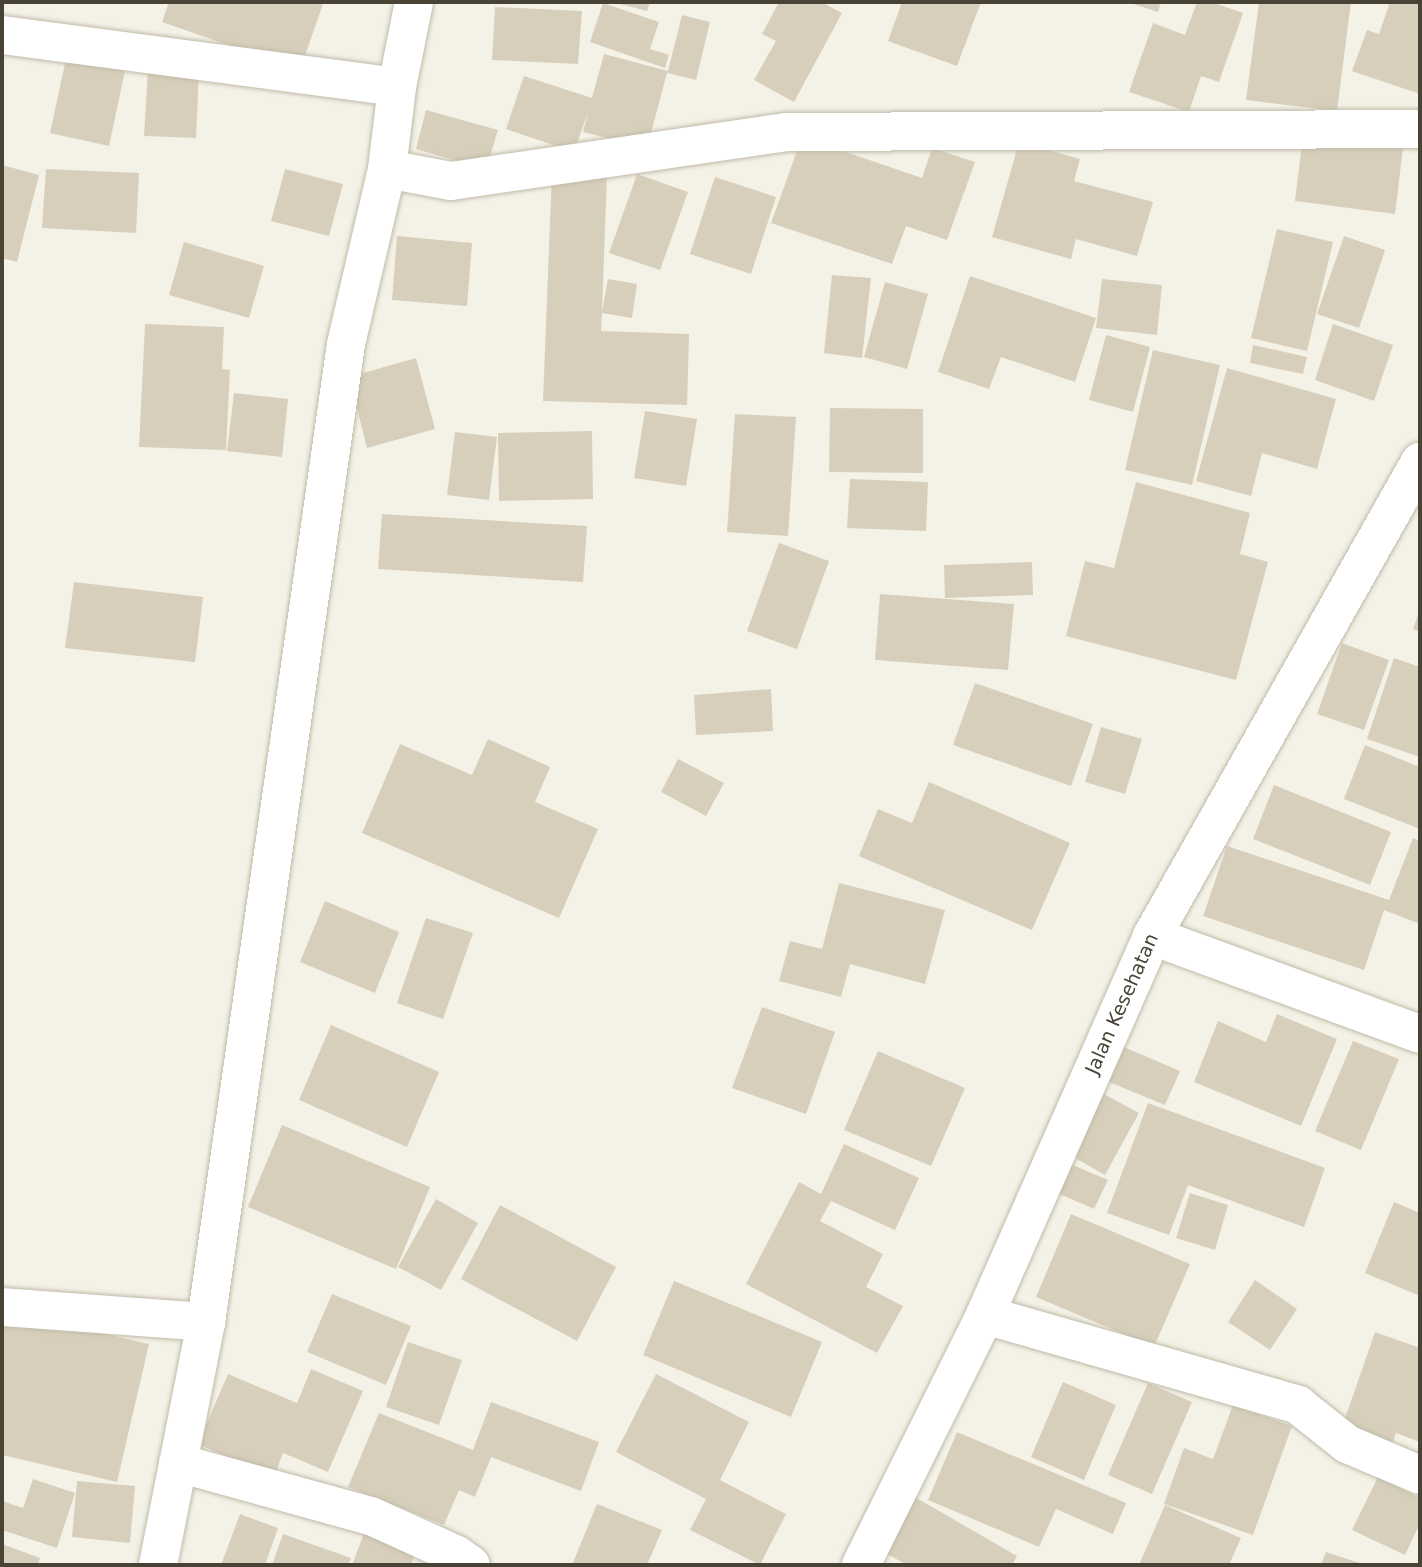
<!DOCTYPE html>
<style>
body{margin:0}
#map{position:relative;width:1422px;height:1567px;overflow:hidden;background:#f4f2e7;font-family:"DejaVu Sans",sans-serif}
div>[style]{position:absolute}
.building>*{inset:0;background:#d7cfbb}
.roads{filter:drop-shadow(0 0 2px #c0bba9) drop-shadow(0 0 2px #c0bba9)}
.minor>*{height:38px;margin:-19px;padding:0 19px;transform-origin:19px;border-radius:19px;background:#fff}
span{translate:-50% -50%;white-space:nowrap;text-align:center;line-height:1.15;-webkit-text-stroke:5px #fff;paint-order:stroke}
.street-label{font-size:19px;color:#484335}
.frame{position:absolute;inset:0;border:4px solid #484335;pointer-events:none}
</style>
<div id="map">
<div class="building">
<i style="clip-path:polygon(169px 2px,316px 2px,323px 4px,300px 70px,162px 22px)"></i>
<i style="clip-path:polygon(612px 2px,650px 2px,647px 11px)"></i>
<i style="clip-path:polygon(779px 2px,821px 2px,842px 13px,794px 102px,754px 80px,776px 41px,762px 34px)"></i>
<i style="clip-path:polygon(902px 2px,981px 2px,957px 66px,888px 41px)"></i>
<i style="clip-path:polygon(1127px 2px,1161px 2px,1158px 12px)"></i>
<i style="clip-path:polygon(1197px 2px,1211px 2px,1243px 13px,1219px 82px,1201px 76px,1189px 112px,1129px 92px,1153px 23px,1185px 35px)"></i>
<i style="clip-path:polygon(1259px 2px,1351px 2px,1337px 111px,1246px 100px)"></i>
<i style="clip-path:polygon(1390px 2px,1420px 2px,1420px 94px,1352px 71px,1367px 30px,1379px 34px)"></i>
<i style="clip-path:polygon(603px 3px,659px 22px,650px 49px,669px 55px,665px 68px,590px 42px)"></i>
<i style="clip-path:polygon(495px 7px,582px 11px,578px 64px,492px 60px)"></i>
<i style="clip-path:polygon(682px 15px,710px 22px,696px 80px,667px 73px,647px 148px,583px 132px,588px 112px,574px 152px,506px 129px,524px 76px,592px 98px,604px 54px,668px 71px)"></i>
<i style="clip-path:polygon(69px 45px,128px 57px,109px 146px,50px 133px)"></i>
<i style="clip-path:polygon(148px 70px,199px 72px,196px 138px,144px 136px)"></i>
<i style="clip-path:polygon(426px 110px,498px 130px,486px 169px,416px 149px)"></i>
<i style="clip-path:polygon(1303px 135px,1403px 148px,1395px 214px,1295px 201px)"></i>
<i style="clip-path:polygon(802px 137px,922px 178px,932px 148px,975px 162px,947px 240px,906px 226px,892px 264px,771px 223px)"></i>
<i style="clip-path:polygon(1019px 142px,1080px 159px,1074px 181px,1153px 202px,1137px 256px,1076px 239px,1071px 259px,992px 237px)"></i>
<i style="clip-path:polygon(2px 165px,39px 175px,17px 262px,2px 258px)"></i>
<i style="clip-path:polygon(46px 169px,139px 173px,136px 233px,42px 228px)"></i>
<i style="clip-path:polygon(285px 169px,343px 184px,329px 236px,271px 221px)"></i>
<i style="clip-path:polygon(552px 171px,607px 173px,602px 312px,608px 279px,637px 284px,632px 318px,602px 313px,601px 331px,689px 334px,687px 405px,543px 401px)"></i>
<i style="clip-path:polygon(637px 174px,688px 192px,660px 270px,609px 253px)"></i>
<i style="clip-path:polygon(715px 177px,776px 197px,751px 274px,690px 254px)"></i>
<i style="clip-path:polygon(1277px 229px,1333px 242px,1307px 351px,1251px 338px)"></i>
<i style="clip-path:polygon(397px 236px,472px 243px,467px 306px,392px 300px)"></i>
<i style="clip-path:polygon(1344px 236px,1385px 250px,1359px 328px,1317px 314px)"></i>
<i style="clip-path:polygon(184px 242px,264px 266px,249px 318px,169px 295px)"></i>
<i style="clip-path:polygon(832px 275px,871px 278px,862px 358px,824px 353px)"></i>
<i style="clip-path:polygon(970px 276px,1096px 318px,1075px 382px,1001px 357px,989px 389px,938px 372px)"></i>
<i style="clip-path:polygon(1102px 279px,1162px 285px,1157px 335px,1096px 328px)"></i>
<i style="clip-path:polygon(885px 282px,928px 294px,907px 369px,864px 357px)"></i>
<i style="clip-path:polygon(145px 324px,224px 327px,222px 369px,230px 370px,226px 450px,139px 447px)"></i>
<i style="clip-path:polygon(1333px 324px,1393px 345px,1374px 401px,1315px 380px)"></i>
<i style="clip-path:polygon(1106px 335px,1150px 347px,1133px 412px,1089px 400px)"></i>
<i style="clip-path:polygon(1253px 345px,1307px 357px,1303px 374px,1250px 363px)"></i>
<i style="clip-path:polygon(1153px 350px,1220px 365px,1192px 485px,1125px 470px)"></i>
<i style="clip-path:polygon(416px 358px,435px 429px,367px 448px,349px 377px)"></i>
<i style="clip-path:polygon(1227px 368px,1336px 399px,1317px 469px,1262px 453px,1251px 496px,1196px 481px)"></i>
<i style="clip-path:polygon(234px 393px,288px 399px,282px 457px,227px 451px)"></i>
<i style="clip-path:polygon(830px 408px,923px 409px,923px 473px,829px 472px)"></i>
<i style="clip-path:polygon(645px 411px,697px 419px,686px 486px,634px 478px)"></i>
<i style="clip-path:polygon(735px 414px,796px 417px,788px 536px,727px 532px)"></i>
<i style="clip-path:polygon(592px 431px,593px 499px,499px 501px,498px 433px)"></i>
<i style="clip-path:polygon(455px 432px,497px 437px,489px 500px,447px 495px)"></i>
<i style="clip-path:polygon(850px 479px,928px 482px,926px 531px,847px 528px)"></i>
<i style="clip-path:polygon(1136px 482px,1250px 513px,1240px 554px,1268px 562px,1236px 680px,1066px 636px,1085px 561px,1114px 568px)"></i>
<i style="clip-path:polygon(382px 514px,587px 526px,583px 582px,378px 569px)"></i>
<i style="clip-path:polygon(779px 543px,829px 561px,797px 649px,747px 631px)"></i>
<i style="clip-path:polygon(1032px 562px,1033px 595px,945px 598px,944px 565px)"></i>
<i style="clip-path:polygon(74px 582px,203px 597px,195px 662px,65px 648px)"></i>
<i style="clip-path:polygon(880px 594px,1014px 604px,1008px 670px,875px 660px)"></i>
<i style="clip-path:polygon(1420px 609px,1420px 632px,1413px 629px)"></i>
<i style="clip-path:polygon(1342px 643px,1389px 660px,1364px 730px,1317px 714px)"></i>
<i style="clip-path:polygon(1394px 658px,1420px 667px,1420px 757px,1367px 739px)"></i>
<i style="clip-path:polygon(975px 683px,1093px 724px,1071px 786px,953px 745px)"></i>
<i style="clip-path:polygon(771px 689px,773px 731px,696px 735px,694px 695px)"></i>
<i style="clip-path:polygon(1101px 727px,1142px 739px,1125px 794px,1085px 782px)"></i>
<i style="clip-path:polygon(488px 739px,550px 767px,535px 802px,598px 829px,559px 918px,362px 833px,400px 744px,472px 775px)"></i>
<i style="clip-path:polygon(1365px 745px,1420px 767px,1420px 829px,1344px 799px)"></i>
<i style="clip-path:polygon(678px 759px,724px 783px,706px 816px,661px 792px)"></i>
<i style="clip-path:polygon(929px 782px,1070px 843px,1032px 930px,859px 856px,878px 809px,912px 823px)"></i>
<i style="clip-path:polygon(1274px 785px,1391px 832px,1370px 885px,1253px 839px)"></i>
<i style="clip-path:polygon(1413px 838px,1420px 841px,1420px 924px,1384px 910px,1364px 970px,1203px 916px,1227px 846px,1389px 900px)"></i>
<i style="clip-path:polygon(839px 883px,945px 910px,925px 984px,850px 964px,841px 997px,779px 981px,790px 941px,822px 949px)"></i>
<i style="clip-path:polygon(325px 901px,399px 932px,375px 993px,300px 962px)"></i>
<i style="clip-path:polygon(426px 918px,473px 933px,443px 1019px,397px 1003px)"></i>
<i style="clip-path:polygon(762px 1007px,835px 1032px,806px 1114px,732px 1088px)"></i>
<i style="clip-path:polygon(1277px 1014px,1337px 1039px,1301px 1126px,1194px 1082px,1218px 1021px,1266px 1042px)"></i>
<i style="clip-path:polygon(331px 1025px,439px 1072px,407px 1147px,299px 1100px)"></i>
<i style="clip-path:polygon(1353px 1041px,1399px 1059px,1361px 1150px,1315px 1131px)"></i>
<i style="clip-path:polygon(1124px 1047px,1180px 1071px,1165px 1105px,1109px 1082px)"></i>
<i style="clip-path:polygon(878px 1051px,965px 1088px,931px 1166px,844px 1130px)"></i>
<i style="clip-path:polygon(1102px 1093px,1139px 1113px,1105px 1175px,1068px 1154px)"></i>
<i style="clip-path:polygon(1148px 1103px,1325px 1168px,1304px 1227px,1188px 1185px,1169px 1235px,1107px 1213px)"></i>
<i style="clip-path:polygon(282px 1125px,430px 1187px,396px 1269px,248px 1207px)"></i>
<i style="clip-path:polygon(844px 1144px,919px 1178px,895px 1230px,831px 1201px,820px 1221px,883px 1254px,866px 1287px,903px 1306px,877px 1353px,746px 1284px,799px 1182px,821px 1194px)"></i>
<i style="clip-path:polygon(1068px 1163px,1108px 1180px,1094px 1209px,1055px 1192px)"></i>
<i style="clip-path:polygon(1190px 1193px,1228px 1205px,1215px 1250px,1176px 1238px)"></i>
<i style="clip-path:polygon(436px 1199px,478px 1223px,441px 1290px,398px 1267px)"></i>
<i style="clip-path:polygon(1394px 1202px,1420px 1213px,1420px 1296px,1365px 1273px)"></i>
<i style="clip-path:polygon(500px 1205px,616px 1267px,577px 1341px,461px 1279px)"></i>
<i style="clip-path:polygon(1071px 1214px,1190px 1264px,1154px 1347px,1036px 1297px)"></i>
<i style="clip-path:polygon(1255px 1280px,1297px 1309px,1270px 1350px,1228px 1322px)"></i>
<i style="clip-path:polygon(674px 1281px,822px 1342px,791px 1417px,643px 1355px)"></i>
<i style="clip-path:polygon(332px 1294px,411px 1326px,386px 1385px,307px 1352px)"></i>
<i style="clip-path:polygon(4px 1311px,149px 1344px,117px 1482px,2px 1455px)"></i>
<i style="clip-path:polygon(1375px 1332px,1420px 1348px,1420px 1442px,1396px 1433px,1390px 1451px,1340px 1433px)"></i>
<i style="clip-path:polygon(408px 1342px,462px 1360px,439px 1425px,386px 1407px)"></i>
<i style="clip-path:polygon(311px 1369px,363px 1391px,328px 1472px,283px 1453px,274px 1477px,198px 1444px,228px 1374px,297px 1403px)"></i>
<i style="clip-path:polygon(656px 1374px,749px 1422px,720px 1480px,786px 1514px,760px 1565px,690px 1530px,706px 1499px,616px 1452px)"></i>
<i style="clip-path:polygon(1063px 1382px,1116px 1405px,1084px 1480px,1031px 1457px)"></i>
<i style="clip-path:polygon(1148px 1383px,1192px 1402px,1152px 1494px,1108px 1475px)"></i>
<i style="clip-path:polygon(491px 1402px,599px 1442px,581px 1491px,491px 1457px,475px 1497px,459px 1490px,444px 1525px,348px 1487px,379px 1413px,473px 1450px)"></i>
<i style="clip-path:polygon(1233px 1405px,1292px 1426px,1253px 1535px,1164px 1504px,1184px 1448px,1213px 1459px)"></i>
<i style="clip-path:polygon(957px 1432px,1126px 1503px,1113px 1534px,1056px 1509px,1039px 1547px,928px 1500px)"></i>
<i style="clip-path:polygon(1378px 1477px,1420px 1498px,1420px 1523px,1405px 1555px,1352px 1530px)"></i>
<i style="clip-path:polygon(33px 1479px,75px 1493px,57px 1548px,2px 1530px,2px 1501px,23px 1508px)"></i>
<i style="clip-path:polygon(77px 1481px,135px 1486px,130px 1543px,72px 1537px)"></i>
<i style="clip-path:polygon(913px 1496px,1017px 1556px,1012px 1565px,907px 1565px,882px 1551px)"></i>
<i style="clip-path:polygon(597px 1504px,662px 1530px,647px 1565px,572px 1565px)"></i>
<i style="clip-path:polygon(1165px 1505px,1241px 1538px,1229px 1565px,1139px 1565px)"></i>
<i style="clip-path:polygon(240px 1514px,278px 1528px,265px 1565px,221px 1565px)"></i>
<i style="clip-path:polygon(365px 1531px,417px 1548px,411px 1565px,352px 1565px)"></i>
<i style="clip-path:polygon(283px 1534px,351px 1558px,348px 1565px,272px 1565px)"></i>
<i style="clip-path:polygon(2px 1544px,40px 1558px,38px 1565px,2px 1565px)"></i>
<i style="clip-path:polygon(1326px 1552px,1366px 1565px,1321px 1565px)"></i>
</div>
<div class="roads">
<div class="minor">
<i style="left:2px;top:35px;width:398px;rotate:7.5deg"></i>
<i style="left:387px;top:169px;width:65px;rotate:10.6deg"></i>
<i style="left:451px;top:181px;width:340px;rotate:-8.3deg"></i>
<i style="left:787px;top:132px;width:633px;rotate:-0.27deg"></i>
<i style="left:1152px;top:936px;width:285px;rotate:20.1deg"></i>
<i style="left:2px;top:1307px;width:205px;rotate:4.2deg"></i>
<i style="left:985px;top:1315px;width:326px;rotate:16deg"></i>
<i style="left:1298px;top:1405px;width:63px;rotate:38.5deg"></i>
<i style="left:1347px;top:1444px;width:79px;rotate:23deg"></i>
<i style="left:178px;top:1463px;width:200px;rotate:15.4deg"></i>
<i style="left:371px;top:1516px;width:94px;rotate:24.4deg"></i>
<i style="left:457px;top:1555px;width:17px;rotate:36deg"></i>
<i style="left:158px;top:1565px;width:248px;rotate:-78.8deg"></i>
<i style="left:206px;top:1322px;width:988px;rotate:-81.85deg"></i>
<i style="left:346px;top:344px;width:180px;rotate:-76.8deg"></i>
<i style="left:387px;top:169px;width:83px;rotate:-83deg"></i>
<i style="left:397px;top:87px;width:87px;rotate:-78.7deg"></i>
<i style="left:861px;top:1565px;width:279px;rotate:-63.6deg"></i>
<i style="left:985px;top:1315px;width:414px;rotate:-66.2deg"></i>
<i style="left:1152px;top:936px;width:545px;rotate:-60.52deg"></i>
</div>
</div>
<div class="street-label">
<span style="left:1122px;top:1004px;rotate:-66deg">Jalan Kesehatan</span>
</div>
<div class="frame"></div>
</div>
